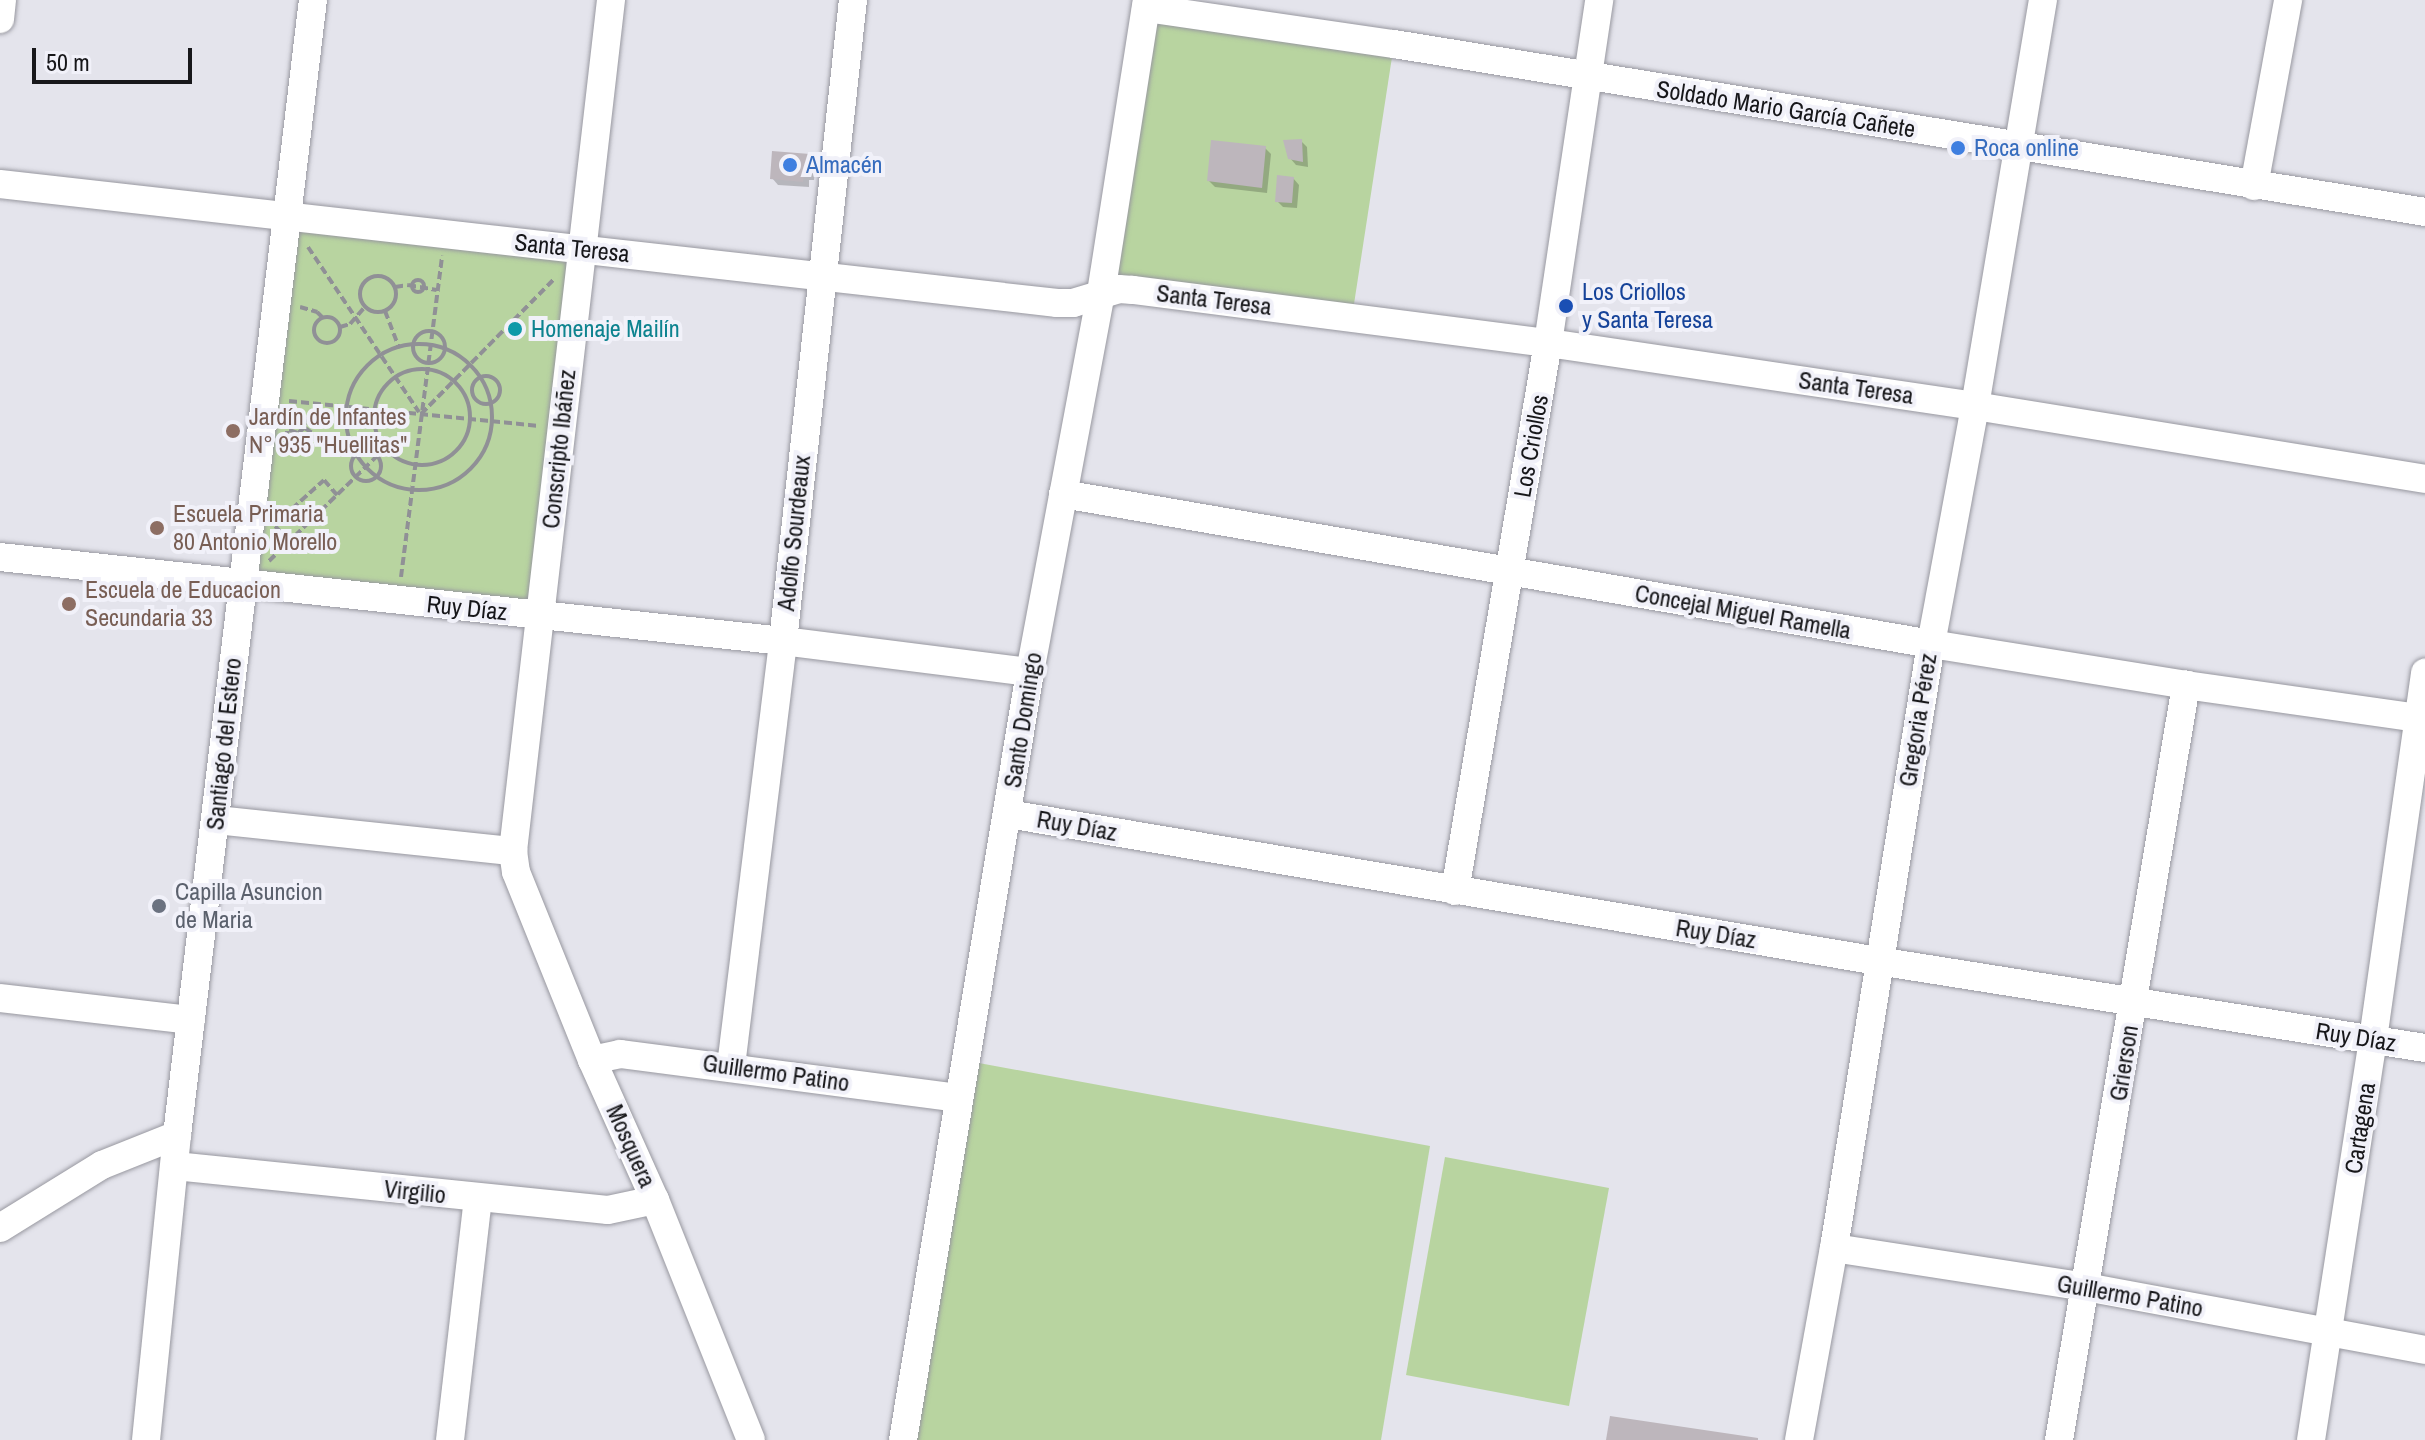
<!DOCTYPE html>
<meta charset="utf-8">
<style>
body{margin:0}
#map{position:relative;width:2425px;height:1440px;overflow:hidden;background:#e4e4ec;font-family:"Archivo Narrow",sans-serif}
div>[style]{position:absolute}
.green>*{inset:0;background:#b8d4a0}
.shadow>*{inset:0;background:#0003}
.building>*{inset:0;background:#bdb6bc}
.path>*{height:4px;margin-top:-2px;transform-origin:0;background:repeating-linear-gradient(90deg,#909096 0 8px,transparent 0 12px)}
.path>.ring{margin:-2px;padding:0;box-sizing:content-box;background:none;border:4px solid #909096;border-radius:50%}
.roads{filter:drop-shadow(0 0 2px #9898a0) drop-shadow(0 0 2px #9898a0)}
.minor>*{height:28px;margin:-14px;padding:0 14px;transform-origin:14px;border-radius:14px;background:#fff}
.dots>*{width:22px;height:22px;translate:-50% -50%;box-sizing:border-box;border:4px solid #f1f1f9;border-radius:50%}
span{translate:-50% -50%;white-space:nowrap;text-align:center;line-height:1.15;-webkit-text-stroke:8px #f1f1f9;paint-order:stroke}
.street-label{font-size:24px;color:#17171a}
.shop-label{font-size:24px;color:#366cbe}
.left{translate:0 -50%;text-align:left}
.transit-label{font-size:24px;color:#164399}
.culture-label{font-size:24px;color:#0d838f}
.education-label{font-size:24px;color:#785e54}
.worship-label{font-size:24px;color:#5b616d}
.scale{position:absolute;left:32px;top:48px;width:160px;height:36px;box-sizing:border-box;border:4px solid #17171a;border-top:0;padding-left:10px;font-size:24px;line-height:28px;white-space:nowrap;color:#17171a;-webkit-text-stroke:6px #f1f1f9;paint-order:stroke}
</style>
<div id="map">
<div class="green">
<i style="clip-path:polygon(1146px 8px,1394px 44px,1352px 317px,1101px 293px)"></i>
<i style="clip-path:polygon(288px 216px,581px 249px,541px 616px,242px 584px)"></i>
<i style="clip-path:polygon(968px 1061px,1430px 1146px,1381px 1440px,912px 1440px)"></i>
<i style="clip-path:polygon(1445px 1157px,1609px 1188px,1569px 1406px,1406px 1375px)"></i>
</div>
<div class="shadow">
<i style="clip-path:polygon(1301px 141px,1307px 147px,1308px 167px,1296px 165px,1290px 158px)"></i>
<i style="clip-path:polygon(1265px 148px,1271px 154px,1267px 193px,1215px 187px,1209px 181px)"></i>
<i style="clip-path:polygon(809px 156px,816px 162px,814px 180px,809px 180px,809px 187px,778px 185px,772px 178px)"></i>
<i style="clip-path:polygon(1293px 178px,1299px 185px,1297px 208px,1283px 207px,1277px 201px)"></i>
</div>
<div class="building">
<i style="clip-path:polygon(1302px 139px,1303px 162px,1288px 159px,1283px 140px)"></i>
<i style="clip-path:polygon(1211px 140px,1266px 146px,1262px 188px,1207px 181px)"></i>
<i style="clip-path:polygon(772px 151px,810px 154px,808px 175px,804px 175px,803px 182px,770px 179px)"></i>
<i style="clip-path:polygon(1277px 175px,1294px 177px,1292px 203px,1275px 202px)"></i>
<i style="clip-path:polygon(1610px 1416px,1758px 1438px,1758px 1440px,1606px 1440px)"></i>
</div>
<div class="path">
<i style="left:308px;top:247px;width:199px;rotate:56.1deg"></i>
<i class="ring" style="left:360px;top:276px;width:32px;height:32px"></i>
<i class="ring" style="left:412px;top:280px;width:8px;height:8px"></i>
<i style="left:395px;top:287px;width:13px;rotate:-9deg"></i>
<i style="left:408px;top:285px;width:29px;rotate:10deg"></i>
<i style="left:300px;top:307px;width:18px;rotate:16deg"></i>
<i style="left:317px;top:312px;width:7px;rotate:45deg"></i>
<i style="left:385px;top:311px;width:40px;rotate:69deg"></i>
<i class="ring" style="left:314px;top:317px;width:22px;height:22px"></i>
<i style="left:340px;top:327px;width:10px;rotate:-17deg"></i>
<i style="left:350px;top:324px;width:23px;rotate:-49deg"></i>
<i class="ring" style="left:413px;top:331px;width:28px;height:28px"></i>
<i class="ring" style="left:346px;top:344px;width:142px;height:142px"></i>
<i class="ring" style="left:374px;top:369px;width:92px;height:92px"></i>
<i class="ring" style="left:472px;top:376px;width:24px;height:24px"></i>
<i style="left:289px;top:401px;width:251px;rotate:5.7deg"></i>
<i style="left:421px;top:414px;width:191px;rotate:-45.4deg"></i>
<i style="left:289px;top:418px;width:7px;rotate:-34deg"></i>
<i style="left:295px;top:414px;width:9px;rotate:18deg"></i>
<i style="left:304px;top:417px;width:11px;rotate:85deg"></i>
<i style="left:305px;top:428px;width:12px;rotate:35deg"></i>
<i style="left:315px;top:435px;width:6px;rotate:90deg"></i>
<i style="left:305px;top:420px;width:12px;rotate:-20deg"></i>
<i style="left:289px;top:430px;width:9px;rotate:18deg"></i>
<i style="left:298px;top:433px;width:8px;rotate:-40deg"></i>
<i class="ring" style="left:351px;top:451px;width:26px;height:26px"></i>
<i style="left:287px;top:451px;width:25px;rotate:-90deg"></i>
<i style="left:289px;top:541px;width:22px;rotate:-133deg"></i>
<i style="left:274px;top:525px;width:67px;rotate:-42deg"></i>
<i style="left:324px;top:480px;width:20px;rotate:49deg"></i>
<i style="left:269px;top:561px;width:162px;rotate:-44.2deg"></i>
<i style="left:401px;top:577px;width:324px;rotate:-82.7deg"></i>
</div>
<div class="roads">
<div class="minor">
<i style="left:611px;top:0;width:857px;rotate:96.57deg"></i>
<i style="left:513px;top:851px;width:21px;rotate:82deg"></i>
<i style="left:516px;top:872px;width:203px;rotate:68deg"></i>
<i style="left:592px;top:1060px;width:154px;rotate:65.8deg"></i>
<i style="left:655px;top:1200px;width:258px;rotate:68.2deg"></i>
<i style="left:1146px;top:8px;width:251px;rotate:8.3deg"></i>
<i style="left:1394px;top:44px;width:1045px;rotate:9.25deg"></i>
<i style="left:0;top:19px;width:19px;rotate:-84deg"></i>
<i style="left:0;top:184px;width:1064px;rotate:6.42deg"></i>
<i style="left:1057px;top:303px;width:16px"></i>
<i style="left:1073px;top:303px;width:48px;rotate:-16.9deg"></i>
<i style="left:1119px;top:289px;width:14px;rotate:4deg"></i>
<i style="left:1133px;top:290px;width:418px;rotate:7.3deg"></i>
<i style="left:1548px;top:343px;width:432px;rotate:8.4deg"></i>
<i style="left:1975px;top:406px;width:456px;rotate:9.2deg"></i>
<i style="left:2254px;top:186px;width:189px;rotate:-79.6deg"></i>
<i style="left:1063px;top:494px;width:881px;rotate:9.8deg"></i>
<i style="left:1931px;top:644px;width:258px;rotate:9.1deg"></i>
<i style="left:2186px;top:685px;width:241px;rotate:8.1deg"></i>
<i style="left:0;top:557px;width:787px;rotate:6.12deg"></i>
<i style="left:783px;top:641px;width:249px;rotate:7.2deg"></i>
<i style="left:1008px;top:814px;width:882px;rotate:9.59deg"></i>
<i style="left:1878px;top:961px;width:554px;rotate:9.04deg"></i>
<i style="left:216px;top:820px;width:299px;rotate:6deg"></i>
<i style="left:1455px;top:891px;width:556px;rotate:-80.37deg"></i>
<i style="left:1548px;top:343px;width:347px;rotate:-81.5deg"></i>
<i style="left:0;top:998px;width:192px;rotate:6.6deg"></i>
<i style="left:592px;top:1060px;width:29px;rotate:-12deg"></i>
<i style="left:620px;top:1054px;width:342px;rotate:7.4deg"></i>
<i style="left:731px;top:1066px;width:428px;rotate:-83deg"></i>
<i style="left:783px;top:641px;width:645px;rotate:-83.77deg"></i>
<i style="left:175px;top:1166px;width:435px;rotate:5.8deg"></i>
<i style="left:608px;top:1210px;width:48px;rotate:-12deg"></i>
<i style="left:0;top:1228px;width:120px;rotate:-31.7deg"></i>
<i style="left:102px;top:1165px;width:81px;rotate:-21.8deg"></i>
<i style="left:1834px;top:1248px;width:255px;rotate:8.8deg"></i>
<i style="left:2086px;top:1287px;width:345px;rotate:10.5deg"></i>
<i style="left:146px;top:1440px;width:307px;rotate:-84.2deg"></i>
<i style="left:177px;top:1135px;width:1143px;rotate:-83.17deg"></i>
<i style="left:450px;top:1440px;width:243px;rotate:-83.4deg"></i>
<i style="left:903px;top:1440px;width:778px;rotate:-80.61deg"></i>
<i style="left:1030px;top:672px;width:386px;rotate:-79.4deg"></i>
<i style="left:1101px;top:293px;width:297px;rotate:-81.1deg"></i>
<i style="left:1799px;top:1440px;width:195px;rotate:-79.7deg"></i>
<i style="left:1834px;top:1248px;width:612px;rotate:-80.88deg"></i>
<i style="left:1931px;top:644px;width:242px;rotate:-79.5deg"></i>
<i style="left:1975px;top:406px;width:412px;rotate:-80.5deg"></i>
<i style="left:2059px;top:1440px;width:766px;rotate:-80.45deg"></i>
<i style="left:2311px;top:1440px;width:406px;rotate:-81.2deg"></i>
<i style="left:2373px;top:1039px;width:370px;rotate:-81.9deg"></i>
</div>
</div>
<div class="dots">
<i style="left:1958px;top:148px;background:#3f7fe0"></i>
<i style="left:790px;top:165px;background:#3f7fe0"></i>
<i style="left:1566px;top:306px;background:#1a4fb4"></i>
<i style="left:515px;top:329px;background:#0f9aa8"></i>
<i style="left:233px;top:431px;background:#8d6e63"></i>
<i style="left:157px;top:528px;background:#8d6e63"></i>
<i style="left:69px;top:604px;background:#8d6e63"></i>
<i style="left:159px;top:906px;background:#6b7280"></i>
</div>
<div class="street-label">
<span style="left:1786px;top:109px;rotate:9deg">Soldado Mario García Cañete</span>
<span style="left:572px;top:248px;rotate:6deg">Santa Teresa</span>
<span style="left:1214px;top:300px;rotate:7deg">Santa Teresa</span>
<span style="left:1856px;top:388px;rotate:8deg">Santa Teresa</span>
<span style="left:1531px;top:446px;rotate:-80deg">Los Criollos</span>
<span style="left:559px;top:449px;rotate:-84deg">Conscripto Ibáñez</span>
<span style="left:794px;top:533px;rotate:-84deg">Adolfo Sourdeaux</span>
<span style="left:467px;top:608px;rotate:6deg">Ruy Díaz</span>
<span style="left:1743px;top:612px;rotate:10deg">Concejal Miguel Ramella</span>
<span style="left:1023px;top:720px;rotate:-81deg">Santo Domingo</span>
<span style="left:1918px;top:720px;rotate:-81deg">Gregoria Pérez</span>
<span style="left:224px;top:744px;rotate:-84deg">Santiago del Estero</span>
<span style="left:1077px;top:826px;rotate:10deg">Ruy Díaz</span>
<span style="left:1716px;top:934px;rotate:9deg">Ruy Díaz</span>
<span style="left:2356px;top:1037px;rotate:9deg">Ruy Díaz</span>
<span style="left:2124px;top:1063px;rotate:-81deg">Grierson</span>
<span style="left:776px;top:1073px;rotate:8deg">Guillermo Patino</span>
<span style="left:2360px;top:1128px;rotate:-81deg">Cartagena</span>
<span style="left:631px;top:1146px;rotate:66deg">Mosquera</span>
<span style="left:415px;top:1192px;rotate:6deg">Virgilio</span>
<span style="left:2130px;top:1296px;rotate:10deg">Guillermo Patino</span>
</div>
<div class="shop-label">
<span class="left" style="left:1974px;top:148px">Roca online</span>
<span class="left" style="left:806px;top:165px">Almacén</span>
</div>
<div class="transit-label">
<span class="left" style="left:1582px;top:306px">Los Criollos<br>y Santa Teresa</span>
</div>
<div class="culture-label">
<span class="left" style="left:531px;top:329px">Homenaje Mailín</span>
</div>
<div class="education-label">
<span class="left" style="left:249px;top:431px">Jardín de Infantes<br>N° 935 "Huellitas"</span>
<span class="left" style="left:173px;top:528px">Escuela Primaria<br>80 Antonio Morello</span>
<span class="left" style="left:85px;top:604px">Escuela de Educacion<br>Secundaria 33</span>
</div>
<div class="worship-label">
<span class="left" style="left:175px;top:906px">Capilla Asuncion<br>de Maria</span>
</div>
<div class="scale">50 m</div>
</div>
